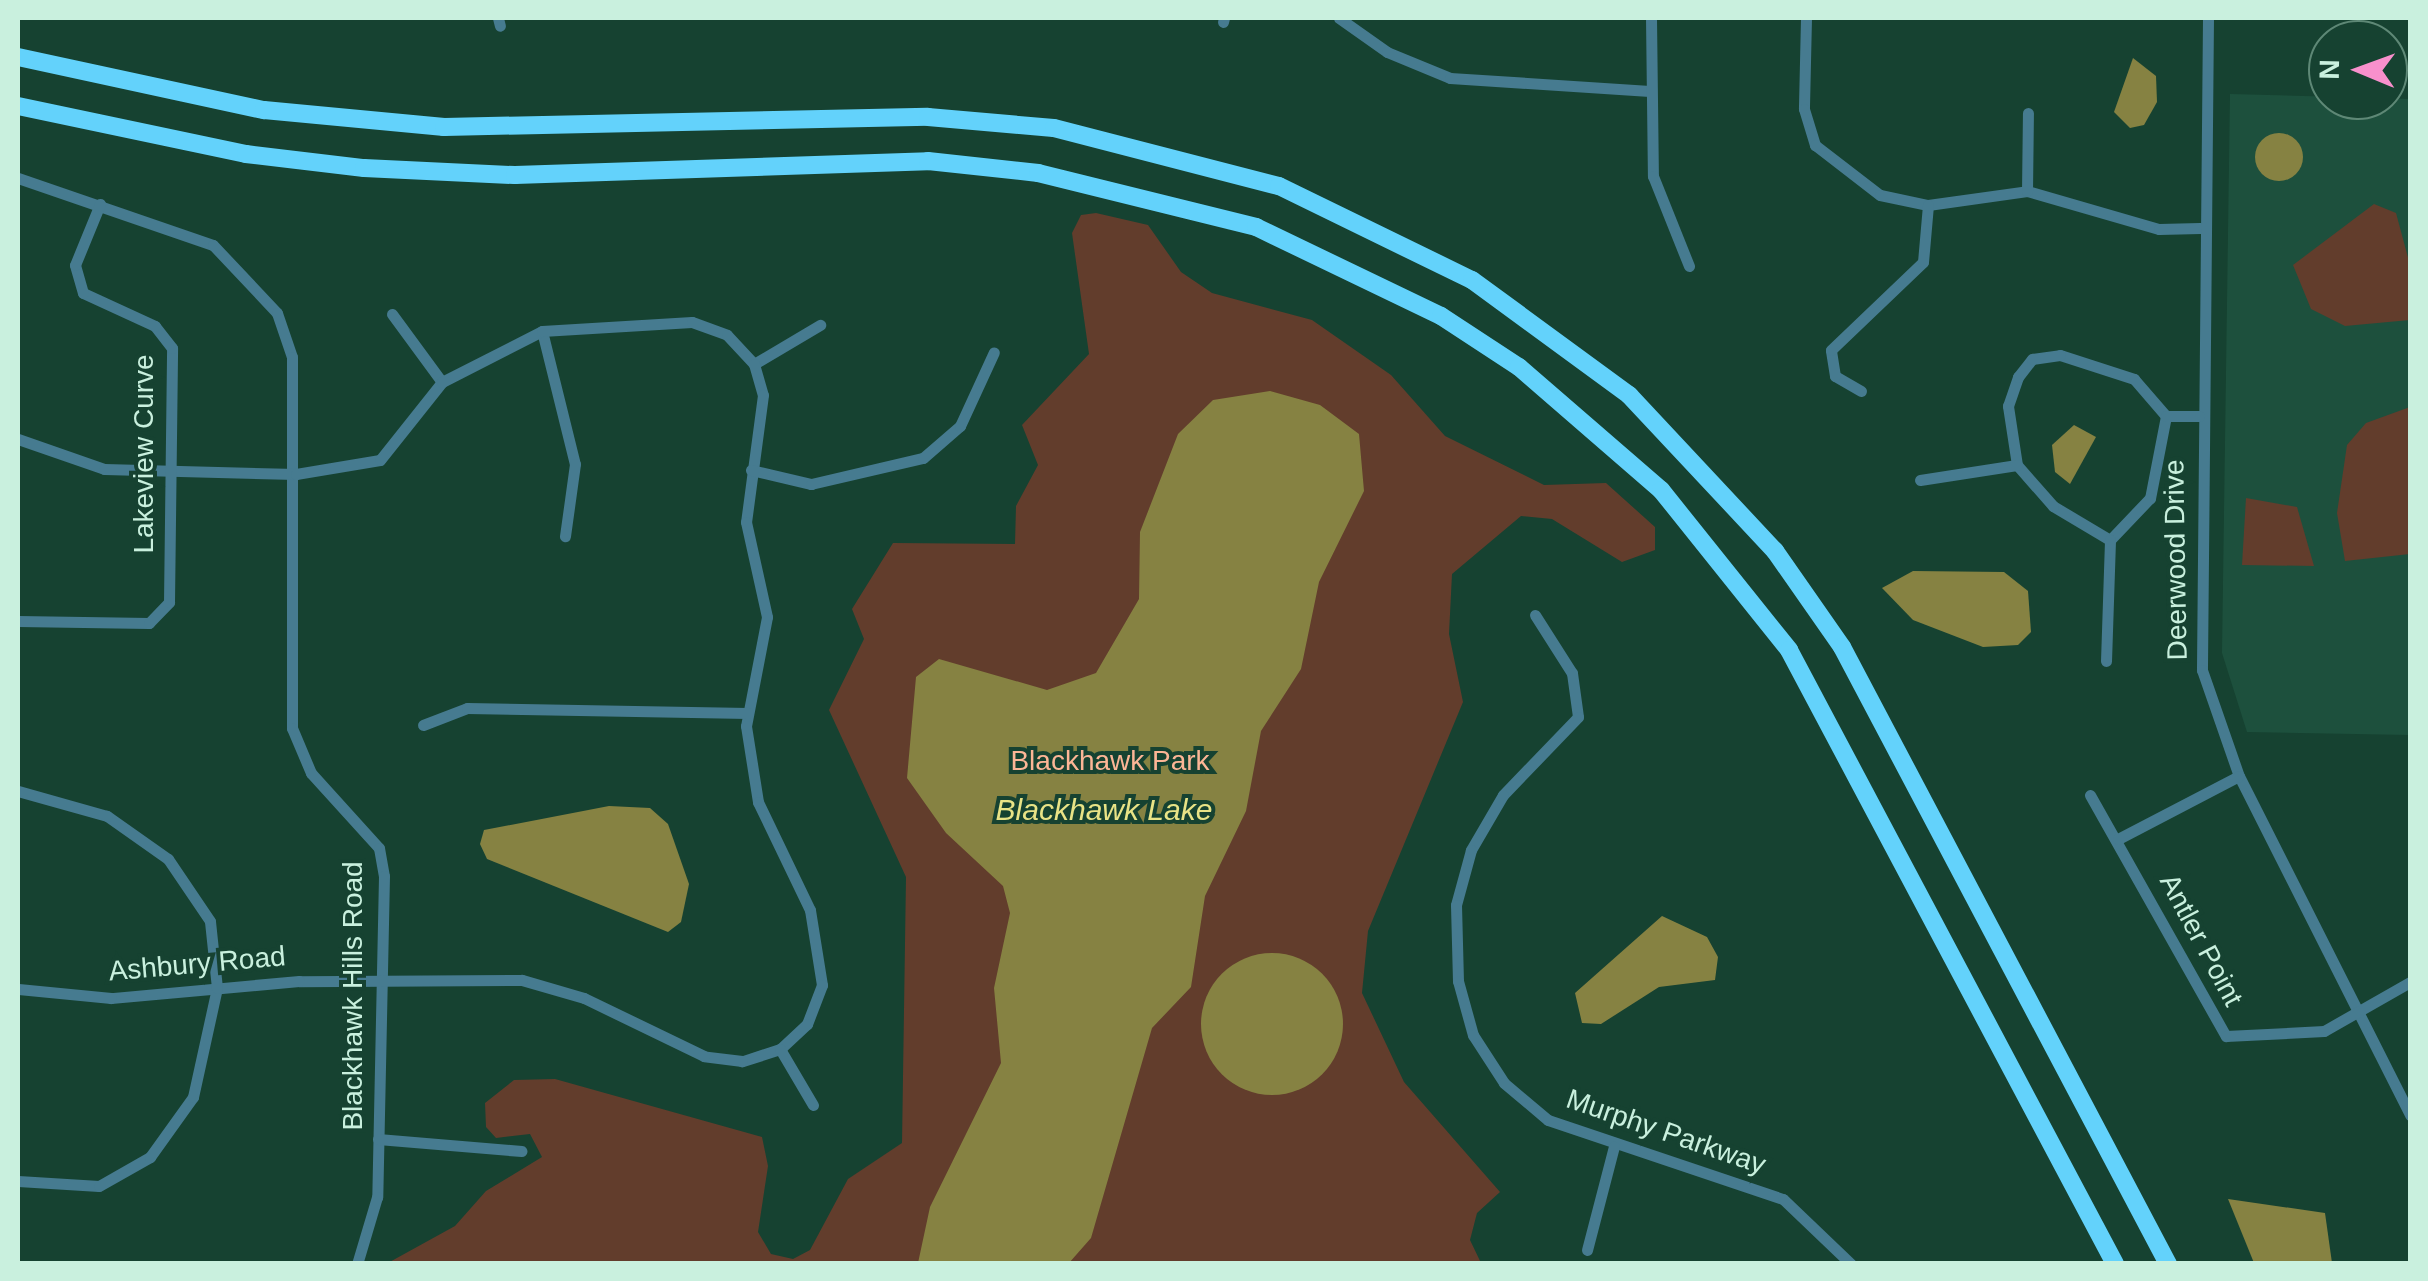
<!DOCTYPE html>
<style>
body{margin:0}
#map{position:relative;width:2428px;height:1281px;overflow:hidden;background:#164231;font-family:Helvetica,sans-serif}
div>[style]{position:absolute}
.built>*{inset:0;background:#1d503d}
.green>*{inset:0;background:#623d2c}
.water>*{inset:0;background:#868242}
.round{border-radius:50%}
.minor>*{height:11px;margin:-5.5px;padding:0 5.5px;transform-origin:5.5px;border-radius:5.5px;background:#467b90}
.highway>*{height:18px;margin:-9px;padding:0 9px;transform-origin:9px;border-radius:9px;background:#63d2fb}
span{translate:-50% -50%;white-space:nowrap;text-align:center;line-height:1.15;-webkit-text-stroke:8px #164231;paint-order:stroke}
.street-label{font-size:28px;color:#c9f0de}
.park-label{font-size:28px;color:#fcb696}
.water-label{font-size:30px;color:#e9e386;font-style:italic}
.frame{position:absolute;inset:0;border:20px solid #c9f0de;pointer-events:none}
.north{position:absolute;left:2308px;top:20px;width:100px;height:100px;box-sizing:border-box;background:#164231;border:2px solid #5e8876;border-radius:50%;rotate:271deg;font-size:28px;font-weight:700;line-height:40px;text-align:center;color:#c9f0de}
.north::after{content:'';display:block;margin:auto;width:35px;height:45px;background:#f890cc;clip-path:polygon(50% 0,100% 100%,50% 72%,0 100%)}
</style>
<div id="map">
<div class="built">
<i style="clip-path:polygon(2230px 94px,2410px 99px,2410px 735px,2247px 732px,2222px 653px)"></i>
</div>
<div class="green">
<i style="clip-path:polygon(2374px 204px,2396px 213px,2410px 265px,2410px 320px,2345px 326px,2311px 309px,2293px 265px)"></i>
<i style="clip-path:polygon(1096px 213px,1148px 225px,1181px 272px,1212px 293px,1312px 320px,1391px 375px,1445px 436px,1544px 485px,1606px 483px,1655px 527px,1655px 550px,1622px 562px,1552px 519px,1521px 516px,1452px 574px,1449px 634px,1463px 702px,1368px 931px,1362px 993px,1404px 1082px,1500px 1192px,1477px 1213px,1470px 1240px,1481px 1263px,386px 1264px,455px 1226px,486px 1191px,542px 1157px,530px 1134px,496px 1138px,486px 1127px,485px 1103px,514px 1080px,555px 1079px,762px 1137px,768px 1166px,758px 1232px,771px 1254px,793px 1259px,810px 1250px,848px 1179px,902px 1143px,906px 877px,829px 710px,864px 639px,852px 609px,893px 543px,1015px 544px,1016px 506px,1038px 465px,1022px 425px,1089px 354px,1072px 233px,1081px 215px)"></i>
<i style="clip-path:polygon(2410px 407px,2410px 554px,2345px 561px,2337px 513px,2347px 445px,2366px 423px)"></i>
<i style="clip-path:polygon(2246px 498px,2297px 507px,2314px 566px,2242px 565px)"></i>
</div>
<div class="water">
<i style="clip-path:polygon(2133px 58px,2156px 76px,2157px 102px,2144px 125px,2130px 128px,2114px 112px)"></i>
<i class="round" style="left:2255px;top:133px;width:48px;height:48px"></i>
<i style="clip-path:polygon(1270px 391px,1320px 405px,1359px 434px,1364px 491px,1319px 582px,1301px 669px,1261px 731px,1246px 811px,1205px 896px,1191px 987px,1152px 1028px,1091px 1238px,1069px 1263px,918px 1263px,930px 1207px,1001px 1063px,994px 988px,1010px 913px,1003px 886px,946px 833px,907px 778px,916px 677px,939px 659px,1047px 690px,1096px 673px,1139px 599px,1140px 532px,1178px 434px,1213px 400px)"></i>
<i style="clip-path:polygon(2074px 425px,2096px 437px,2070px 484px,2055px 472px,2052px 445px)"></i>
<i style="clip-path:polygon(1913px 571px,2004px 572px,2028px 591px,2031px 632px,2018px 645px,1983px 647px,1913px 620px,1882px 588px)"></i>
<i style="clip-path:polygon(609px 806px,650px 808px,668px 824px,689px 884px,681px 922px,668px 932px,487px 859px,480px 844px,484px 830px)"></i>
<i style="clip-path:polygon(1662px 916px,1707px 937px,1718px 957px,1715px 980px,1659px 987px,1601px 1024px,1582px 1023px,1575px 993px)"></i>
<i class="round" style="left:1201px;top:953px;width:142px;height:142px"></i>
<i style="clip-path:polygon(2228px 1199px,2325px 1213px,2332px 1263px,2254px 1263px)"></i>
</div>
<div class="minor">
<i style="left:498px;top:18px;width:8px;rotate:76deg"></i>
<i style="left:1339px;top:18px;width:59px;rotate:35.3deg"></i>
<i style="left:1387px;top:52px;width:68px;rotate:22.4deg"></i>
<i style="left:1450px;top:78px;width:200px;rotate:3.7deg"></i>
<i style="left:1651px;top:18px;width:158px;rotate:89.3deg"></i>
<i style="left:1653px;top:176px;width:97px;rotate:68.2deg"></i>
<i style="left:1806px;top:18px;width:91px;rotate:91.3deg"></i>
<i style="left:1804px;top:109px;width:38px;rotate:73deg"></i>
<i style="left:1815px;top:145px;width:82px;rotate:37.6deg"></i>
<i style="left:1880px;top:195px;width:49px;rotate:11.8deg"></i>
<i style="left:1928px;top:205px;width:100px;rotate:-8deg"></i>
<i style="left:2027px;top:191px;width:137px;rotate:16.1deg"></i>
<i style="left:2159px;top:229px;width:41px;rotate:-1.4deg"></i>
<i style="left:2208px;top:18px;width:652px;rotate:90.53deg"></i>
<i style="left:2202px;top:670px;width:112px;rotate:70.8deg"></i>
<i style="left:2239px;top:776px;width:380px;rotate:63.2deg"></i>
<i style="left:1223px;top:22px;width:4px;rotate:-76deg"></i>
<i style="left:18px;top:178px;width:206px;rotate:19deg"></i>
<i style="left:213px;top:245px;width:93px;rotate:46.7deg"></i>
<i style="left:277px;top:313px;width:46px;rotate:71.2deg"></i>
<i style="left:292px;top:357px;width:371px;rotate:90deg"></i>
<i style="left:292px;top:728px;width:49px;rotate:67.1deg"></i>
<i style="left:311px;top:773px;width:101px;rotate:47.8deg"></i>
<i style="left:379px;top:848px;width:28px;rotate:80deg"></i>
<i style="left:384px;top:876px;width:321px;rotate:91.2deg"></i>
<i style="left:377px;top:1197px;width:70px;rotate:106.6deg"></i>
<i style="left:2027px;top:191px;width:78px;rotate:-89.3deg"></i>
<i style="left:392px;top:314px;width:84px;rotate:53.7deg"></i>
<i style="left:542px;top:331px;width:137px;rotate:76.1deg"></i>
<i style="left:575px;top:464px;width:73px;rotate:97.9deg"></i>
<i style="left:2060px;top:355px;width:78px;rotate:18deg"></i>
<i style="left:2134px;top:379px;width:49px;rotate:49.1deg"></i>
<i style="left:2166px;top:416px;width:84px;rotate:101deg"></i>
<i style="left:2150px;top:498px;width:58px;rotate:133.6deg"></i>
<i style="left:2110px;top:540px;width:66px;rotate:-149.2deg"></i>
<i style="left:2053px;top:506px;width:55px;rotate:-131.3deg"></i>
<i style="left:2017px;top:465px;width:60px;rotate:-98.7deg"></i>
<i style="left:2008px;top:406px;width:31px;rotate:-71deg"></i>
<i style="left:2018px;top:377px;width:23px;rotate:-52deg"></i>
<i style="left:2032px;top:359px;width:28px;rotate:-8deg"></i>
<i style="left:754px;top:364px;width:77px;rotate:-30.6deg"></i>
<i style="left:1861px;top:391px;width:30px;rotate:-150deg"></i>
<i style="left:1835px;top:376px;width:26px;rotate:-99deg"></i>
<i style="left:1831px;top:350px;width:127px;rotate:-43.7deg"></i>
<i style="left:1923px;top:262px;width:57px;rotate:-85deg"></i>
<i style="left:2166px;top:416px;width:33px"></i>
<i style="left:18px;top:439px;width:91px;rotate:19.2deg"></i>
<i style="left:104px;top:469px;width:192px;rotate:1.5deg"></i>
<i style="left:296px;top:474px;width:85px;rotate:-9.5deg"></i>
<i style="left:380px;top:460px;width:100px;rotate:-51.5deg"></i>
<i style="left:442px;top:382px;width:112px;rotate:-27deg"></i>
<i style="left:542px;top:331px;width:150px;rotate:-3.4deg"></i>
<i style="left:692px;top:322px;width:37px;rotate:20deg"></i>
<i style="left:727px;top:335px;width:40px;rotate:47deg"></i>
<i style="left:754px;top:364px;width:32px;rotate:74deg"></i>
<i style="left:763px;top:395px;width:128px;rotate:97.6deg"></i>
<i style="left:746px;top:522px;width:97px;rotate:77.5deg"></i>
<i style="left:767px;top:617px;width:111px;rotate:100.9deg"></i>
<i style="left:746px;top:726px;width:77px;rotate:81deg"></i>
<i style="left:758px;top:802px;width:120px;rotate:64.3deg"></i>
<i style="left:810px;top:910px;width:76px;rotate:80.9deg"></i>
<i style="left:822px;top:985px;width:42px;rotate:111deg"></i>
<i style="left:807px;top:1024px;width:37px;rotate:137deg"></i>
<i style="left:780px;top:1049px;width:40px;rotate:162deg"></i>
<i style="left:742px;top:1061px;width:38px;rotate:-173deg"></i>
<i style="left:704px;top:1056px;width:133px;rotate:-154.2deg"></i>
<i style="left:584px;top:998px;width:65px;rotate:-163.8deg"></i>
<i style="left:522px;top:980px;width:223px;rotate:179.7deg"></i>
<i style="left:299px;top:981px;width:189px;rotate:174.8deg"></i>
<i style="left:111px;top:998px;width:93px;rotate:-174.5deg"></i>
<i style="left:751px;top:470px;width:62px;rotate:13.1deg"></i>
<i style="left:811px;top:484px;width:115px;rotate:-13.1deg"></i>
<i style="left:923px;top:458px;width:49px;rotate:-40.9deg"></i>
<i style="left:960px;top:426px;width:81px;rotate:-65.3deg"></i>
<i style="left:1920px;top:480px;width:98px;rotate:-8.8deg"></i>
<i style="left:1535px;top:615px;width:69px;rotate:57.5deg"></i>
<i style="left:1572px;top:673px;width:44px;rotate:82.2deg"></i>
<i style="left:1578px;top:717px;width:108px;rotate:133.9deg"></i>
<i style="left:1503px;top:795px;width:64px;rotate:120.2deg"></i>
<i style="left:1471px;top:850px;width:57px;rotate:105.3deg"></i>
<i style="left:1456px;top:905px;width:76px;rotate:88.5deg"></i>
<i style="left:1458px;top:981px;width:56px;rotate:74.5deg"></i>
<i style="left:1473px;top:1035px;width:57px;rotate:57.1deg"></i>
<i style="left:1504px;top:1083px;width:57px;rotate:40.1deg"></i>
<i style="left:1548px;top:1120px;width:248px;rotate:18.6deg"></i>
<i style="left:1783px;top:1199px;width:94px;rotate:43.7deg"></i>
<i style="left:18px;top:621px;width:131px;rotate:0.9deg"></i>
<i style="left:149px;top:623px;width:29px;rotate:-46deg"></i>
<i style="left:169px;top:602px;width:254px;rotate:-89.3deg"></i>
<i style="left:172px;top:348px;width:28px;rotate:-128deg"></i>
<i style="left:155px;top:326px;width:79px;rotate:-155.4deg"></i>
<i style="left:83px;top:293px;width:29px;rotate:-106deg"></i>
<i style="left:75px;top:265px;width:66px;rotate:-67.7deg"></i>
<i style="left:2106px;top:661px;width:121px;rotate:-88.1deg"></i>
<i style="left:423px;top:725px;width:47px;rotate:-21.1deg"></i>
<i style="left:467px;top:708px;width:281px;rotate:1deg"></i>
<i style="left:2090px;top:795px;width:277px;rotate:60.6deg"></i>
<i style="left:2226px;top:1036px;width:98px;rotate:-2.9deg"></i>
<i style="left:2324px;top:1031px;width:99px;rotate:-29.7deg"></i>
<i style="left:2118px;top:839px;width:136px;rotate:-27.5deg"></i>
<i style="left:780px;top:1049px;width:65px;rotate:59.5deg"></i>
<i style="left:378px;top:1139px;width:144px;rotate:4.8deg"></i>
<i style="left:18px;top:1181px;width:81px;rotate:3.5deg"></i>
<i style="left:99px;top:1186px;width:59px;rotate:-29.6deg"></i>
<i style="left:150px;top:1157px;width:74px;rotate:-54.4deg"></i>
<i style="left:193px;top:1097px;width:112px;rotate:-77.6deg"></i>
<i style="left:217px;top:988px;width:67px;rotate:-96deg"></i>
<i style="left:210px;top:921px;width:75px;rotate:-124.1deg"></i>
<i style="left:168px;top:859px;width:75px;rotate:-144.8deg"></i>
<i style="left:107px;top:816px;width:92px;rotate:-164.3deg"></i>
<i style="left:1587px;top:1250px;width:107px;rotate:-75.4deg"></i>
</div>
<div class="highway">
<i style="left:18px;top:57px;width:252px;rotate:12.2deg"></i>
<i style="left:264px;top:110px;width:181px;rotate:5.4deg"></i>
<i style="left:444px;top:127px;width:484px;rotate:-1.2deg"></i>
<i style="left:928px;top:117px;width:126px;rotate:5deg"></i>
<i style="left:1054px;top:128px;width:232px;rotate:14.5deg"></i>
<i style="left:1279px;top:186px;width:215px;rotate:26deg"></i>
<i style="left:1472px;top:280px;width:195px;rotate:36.2deg"></i>
<i style="left:1629px;top:395px;width:214px;rotate:46.9deg"></i>
<i style="left:1775px;top:551px;width:117px;rotate:55.1deg"></i>
<i style="left:1842px;top:647px;width:698px;rotate:62.15deg"></i>
<i style="left:18px;top:106px;width:233px;rotate:11.9deg"></i>
<i style="left:246px;top:154px;width:119px;rotate:6.8deg"></i>
<i style="left:364px;top:168px;width:151px;rotate:2.7deg"></i>
<i style="left:515px;top:175px;width:413px;rotate:-1.9deg"></i>
<i style="left:928px;top:161px;width:111px;rotate:6.2deg"></i>
<i style="left:1038px;top:173px;width:225px;rotate:13.9deg"></i>
<i style="left:1256px;top:227px;width:205px;rotate:25.7deg"></i>
<i style="left:1441px;top:316px;width:93px;rotate:33.2deg"></i>
<i style="left:1519px;top:367px;width:188px;rotate:40.9deg"></i>
<i style="left:1661px;top:490px;width:205px;rotate:51.3deg"></i>
<i style="left:1789px;top:650px;width:695px;rotate:62.03deg"></i>
</div>
<div class="street-label">
<span style="left:144px;top:454px;rotate:-90deg">Lakeview Curve</span>
<span style="left:2176px;top:560px;rotate:-91deg">Deerwood Drive</span>
<span style="left:2201px;top:940px;rotate:62deg">Antler Point</span>
<span style="left:197px;top:964px;rotate:-5deg">Ashbury Road</span>
<span style="left:353px;top:996px;rotate:-90deg">Blackhawk Hills Road</span>
<span style="left:1666px;top:1132px;rotate:19deg">Murphy Parkway</span>
</div>
<div class="park-label">
<span style="left:1110px;top:761px">Blackhawk Park</span>
</div>
<div class="water-label">
<span style="left:1104px;top:810px">Blackhawk Lake</span>
</div>
<div class="frame"></div>
<div class="north">N</div>
</div>
